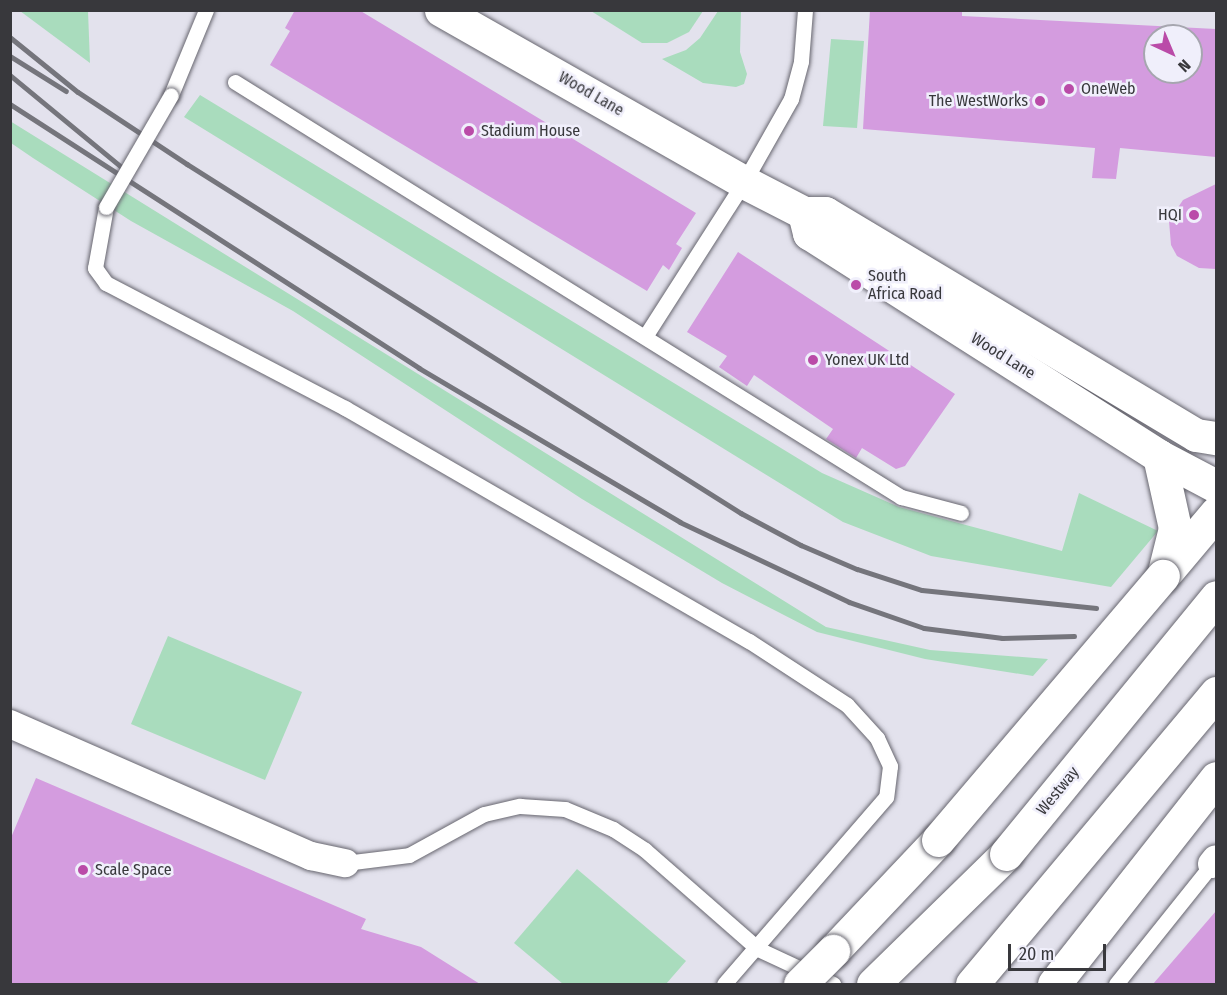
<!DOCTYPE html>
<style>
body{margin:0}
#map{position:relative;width:1227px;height:995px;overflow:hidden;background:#e3e2ed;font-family:"Fira Sans Condensed",sans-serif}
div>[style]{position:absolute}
.green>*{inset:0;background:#a9dcbd}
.building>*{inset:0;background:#d49cdf}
.roads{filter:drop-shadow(0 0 2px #67666f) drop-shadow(0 0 2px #67666f)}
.lane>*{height:15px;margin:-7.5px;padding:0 7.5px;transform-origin:7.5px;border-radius:7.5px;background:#fff}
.street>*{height:28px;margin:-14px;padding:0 14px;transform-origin:14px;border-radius:14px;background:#fff}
.primary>*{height:33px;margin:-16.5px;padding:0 16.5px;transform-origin:16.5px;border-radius:16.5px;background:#fff}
.highway>*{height:33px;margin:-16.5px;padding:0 16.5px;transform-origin:16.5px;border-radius:16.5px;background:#fff}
.rail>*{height:4.5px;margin:-2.25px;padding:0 2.25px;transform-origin:2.25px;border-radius:2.25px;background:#75757c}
.bridges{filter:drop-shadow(0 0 2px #67666f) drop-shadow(0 0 2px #67666f)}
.lane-bridge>*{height:15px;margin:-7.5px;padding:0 7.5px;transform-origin:7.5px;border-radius:7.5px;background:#fff}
.highway-bridge>*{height:33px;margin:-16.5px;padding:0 16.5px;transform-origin:16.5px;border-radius:16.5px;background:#fff}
.dots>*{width:16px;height:16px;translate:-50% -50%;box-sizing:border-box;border:3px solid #f0effb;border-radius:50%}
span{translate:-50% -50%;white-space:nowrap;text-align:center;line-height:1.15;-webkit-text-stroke:5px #f0effb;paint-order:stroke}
.poi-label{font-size:16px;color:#38383c}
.left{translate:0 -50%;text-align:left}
.right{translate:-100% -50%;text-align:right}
.street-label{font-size:16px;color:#38383c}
.frame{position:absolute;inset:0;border:12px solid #38383c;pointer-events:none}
.north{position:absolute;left:1143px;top:24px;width:60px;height:60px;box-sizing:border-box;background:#f0effb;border:2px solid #a6a6af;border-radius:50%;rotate:136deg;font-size:16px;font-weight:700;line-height:24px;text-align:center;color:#38383c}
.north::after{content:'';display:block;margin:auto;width:21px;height:27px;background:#ba4ba8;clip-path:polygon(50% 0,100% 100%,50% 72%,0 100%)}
.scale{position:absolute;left:1008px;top:944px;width:98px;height:27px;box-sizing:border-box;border:3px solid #38383c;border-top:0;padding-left:8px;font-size:18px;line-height:21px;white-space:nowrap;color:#38383c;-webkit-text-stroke:4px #f0effb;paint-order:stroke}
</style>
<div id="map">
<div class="green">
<i style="clip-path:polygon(20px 11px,88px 11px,90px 63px)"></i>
<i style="clip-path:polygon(591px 11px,703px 11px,689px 32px,667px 43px,642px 43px)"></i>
<i style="clip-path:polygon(718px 11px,741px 11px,740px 52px,747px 74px,744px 84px,736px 87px,703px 83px,662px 59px,686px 50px,700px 38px)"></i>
<i style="clip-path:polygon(831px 39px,864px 41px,857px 128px,823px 126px)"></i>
<i style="clip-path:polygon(200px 95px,822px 473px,899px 507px,1062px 551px,1079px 493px,1158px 531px,1111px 587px,931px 556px,843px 522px,184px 117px)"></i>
<i style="clip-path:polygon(10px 121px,826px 627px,930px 650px,1048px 659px,1033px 676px,925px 659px,817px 632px,722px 583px,582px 499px,293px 311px,131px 221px,33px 158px,11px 143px)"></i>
<i style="clip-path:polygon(168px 636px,302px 692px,265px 780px,131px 724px)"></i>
<i style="clip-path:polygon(577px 869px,686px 961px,666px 984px,563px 984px,514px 943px)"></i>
</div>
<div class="building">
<i style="clip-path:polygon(295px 10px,359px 10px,696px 213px,676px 244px,682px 248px,669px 270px,663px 265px,647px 291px,270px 65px,290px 31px,285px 28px)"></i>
<i style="clip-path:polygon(evenodd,870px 10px,962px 10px,962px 16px,1216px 29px,1216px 157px,1120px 148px,1116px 179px,1092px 178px,1095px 148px,863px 129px,870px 10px,1155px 36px,1191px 36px,1191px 72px,1155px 72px,1155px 36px)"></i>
<i style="clip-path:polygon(1216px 184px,1216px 269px,1199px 268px,1177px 256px,1171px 245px,1169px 221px,1183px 200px)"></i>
<i style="clip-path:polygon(738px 252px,955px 394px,905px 466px,896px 469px,862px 448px,856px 458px,826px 439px,833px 429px,754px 375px,747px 386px,719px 367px,727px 356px,687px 332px)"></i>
<i style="clip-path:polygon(36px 778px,366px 919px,361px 929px,421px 947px,480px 984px,10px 984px,10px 840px)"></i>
<i style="clip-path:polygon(1216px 911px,1216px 984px,1153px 984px)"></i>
</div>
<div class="roads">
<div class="lane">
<i style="left:235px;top:82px;width:785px;rotate:31.93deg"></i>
<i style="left:901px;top:497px;width:62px;rotate:14.9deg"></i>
<i style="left:171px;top:95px;width:92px;rotate:-67.6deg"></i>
<i style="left:106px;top:207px;width:62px;rotate:100.2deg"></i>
<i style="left:95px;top:268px;width:19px;rotate:54deg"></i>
<i style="left:106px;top:283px;width:270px;rotate:27.6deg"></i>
<i style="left:345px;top:408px;width:466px;rotate:30deg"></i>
<i style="left:749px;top:641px;width:117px;rotate:33.1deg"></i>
<i style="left:847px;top:705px;width:45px;rotate:47.7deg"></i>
<i style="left:877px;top:738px;width:31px;rotate:65deg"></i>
<i style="left:890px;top:766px;width:31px;rotate:97deg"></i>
<i style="left:886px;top:797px;width:247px;rotate:130.9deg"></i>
<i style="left:646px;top:335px;width:182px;rotate:-57.4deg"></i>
<i style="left:744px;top:182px;width:95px;rotate:-60.5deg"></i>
<i style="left:791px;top:99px;width:39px;rotate:-75deg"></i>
<i style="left:801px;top:61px;width:51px;rotate:-85.5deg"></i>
<i style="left:345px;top:863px;width:64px;rotate:-7.1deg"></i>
<i style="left:409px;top:855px;width:85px;rotate:-28.7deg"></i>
<i style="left:484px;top:814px;width:37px;rotate:-13deg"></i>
<i style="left:520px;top:806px;width:45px;rotate:3.8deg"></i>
<i style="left:565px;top:809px;width:52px;rotate:22.6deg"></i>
<i style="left:613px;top:829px;width:38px;rotate:33deg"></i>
<i style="left:645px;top:850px;width:150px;rotate:41.2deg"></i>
<i style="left:758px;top:949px;width:83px;rotate:25deg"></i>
<i style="left:1116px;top:984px;width:154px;rotate:-51.3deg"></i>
</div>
<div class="street">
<i style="left:10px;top:724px;width:329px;rotate:23.7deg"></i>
<i style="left:311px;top:856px;width:35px;rotate:12deg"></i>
<i style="left:1212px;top:864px;width:6px;rotate:-51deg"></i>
</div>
<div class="primary">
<i style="left:441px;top:10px;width:348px;rotate:29.6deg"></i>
<i style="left:744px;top:182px;width:68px;rotate:27.3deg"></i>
<i style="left:804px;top:213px;width:21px"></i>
<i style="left:825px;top:213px;width:432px;rotate:30.9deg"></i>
<i style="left:1196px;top:435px;width:20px;rotate:9deg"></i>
<i style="left:804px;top:213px;width:21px;rotate:76deg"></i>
<i style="left:809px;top:233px;width:415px;rotate:32.5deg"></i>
<i style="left:1159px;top:456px;width:64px;rotate:27.8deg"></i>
<i style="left:1159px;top:456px;width:74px;rotate:77.5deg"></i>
<i style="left:1175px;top:528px;width:49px;rotate:104deg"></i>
<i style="left:1168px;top:570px;width:75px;rotate:-49.9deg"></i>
</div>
<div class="highway">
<i style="left:833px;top:951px;width:153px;rotate:-46.6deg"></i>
<i style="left:873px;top:984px;width:186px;rotate:-44.3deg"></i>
<i style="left:972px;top:984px;width:380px;rotate:-50deg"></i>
<i style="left:1054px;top:984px;width:262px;rotate:-51.8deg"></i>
</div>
</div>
<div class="rail">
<i style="left:10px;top:37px;width:87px;rotate:39deg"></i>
<i style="left:78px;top:92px;width:131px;rotate:33.4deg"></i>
<i style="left:187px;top:164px;width:655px;rotate:32.21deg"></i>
<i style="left:741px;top:513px;width:68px;rotate:28.1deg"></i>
<i style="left:801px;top:545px;width:61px;rotate:23.2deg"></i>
<i style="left:857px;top:569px;width:68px;rotate:17.9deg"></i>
<i style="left:922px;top:590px;width:175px;rotate:5.9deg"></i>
<i style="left:10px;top:56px;width:66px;rotate:32deg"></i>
<i style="left:10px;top:75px;width:148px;rotate:39.5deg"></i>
<i style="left:10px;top:104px;width:487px;rotate:32.8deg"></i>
<i style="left:419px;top:368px;width:303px;rotate:30.5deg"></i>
<i style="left:680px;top:522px;width:187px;rotate:25.3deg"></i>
<i style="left:849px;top:602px;width:79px;rotate:19.1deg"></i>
<i style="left:924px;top:628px;width:79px;rotate:7.3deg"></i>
<i style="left:1002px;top:638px;width:72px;rotate:-1.6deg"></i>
</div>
<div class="bridges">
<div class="lane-bridge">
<i style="left:106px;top:207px;width:129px;rotate:-59.9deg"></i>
</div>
<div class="highway-bridge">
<i style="left:938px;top:840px;width:347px;rotate:-49.6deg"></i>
<i style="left:1006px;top:854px;width:332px;rotate:-50.7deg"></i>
<i style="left:800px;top:984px;width:47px;rotate:-45deg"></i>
</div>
</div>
<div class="dots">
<i style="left:1069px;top:89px;background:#ba4ba8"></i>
<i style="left:1040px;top:101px;background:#ba4ba8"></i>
<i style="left:469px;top:131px;background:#ba4ba8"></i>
<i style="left:1194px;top:215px;background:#ba4ba8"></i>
<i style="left:856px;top:285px;background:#ba4ba8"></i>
<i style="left:813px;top:360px;background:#ba4ba8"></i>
<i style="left:83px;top:870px;background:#ba4ba8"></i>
</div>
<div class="poi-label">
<span class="left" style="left:1081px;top:89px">OneWeb</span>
<span class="right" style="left:1028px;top:101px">The WestWorks</span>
<span class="left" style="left:481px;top:131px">Stadium House</span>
<span class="right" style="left:1182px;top:215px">HQI</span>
<span class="left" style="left:868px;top:285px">South<br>Africa Road</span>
<span class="left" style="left:825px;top:360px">Yonex UK Ltd</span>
<span class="left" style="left:95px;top:870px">Scale Space</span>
</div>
<div class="street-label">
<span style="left:591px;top:94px;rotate:30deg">Wood Lane</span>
<span style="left:1003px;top:356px;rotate:32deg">Wood Lane</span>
<span style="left:1058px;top:791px;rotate:-51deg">Westway</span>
</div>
<div class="frame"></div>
<div class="north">N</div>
<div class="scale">20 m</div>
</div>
